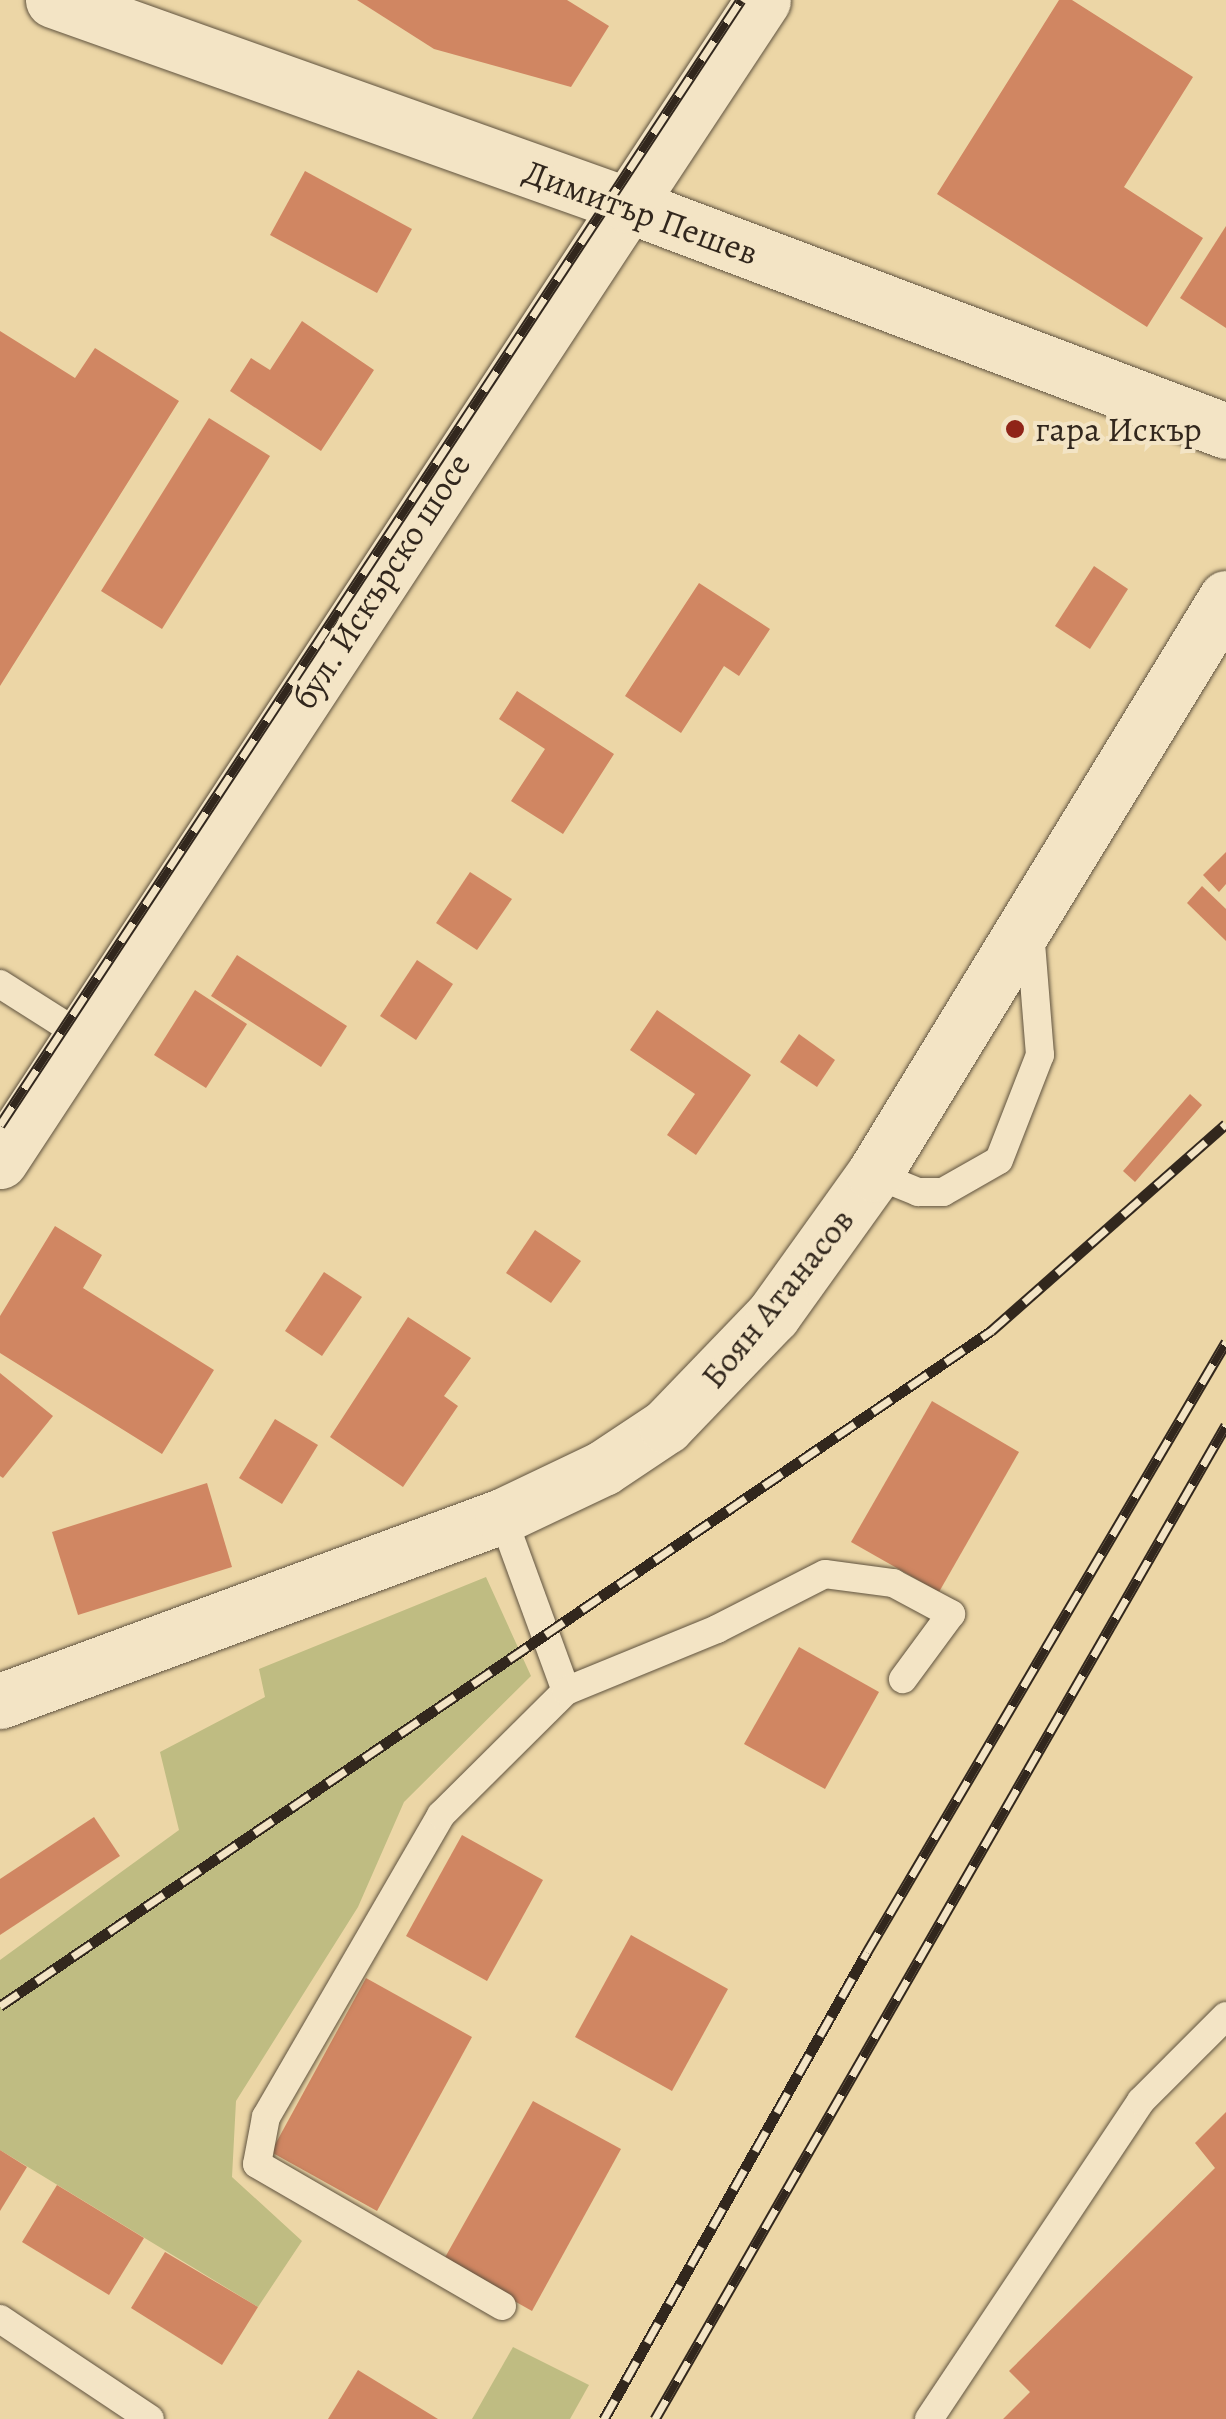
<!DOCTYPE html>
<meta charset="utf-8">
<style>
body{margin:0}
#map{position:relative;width:1226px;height:2419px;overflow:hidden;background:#ecd6a6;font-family:Alegreya,serif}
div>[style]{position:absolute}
.green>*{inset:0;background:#bfbc82}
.building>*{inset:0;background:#d08662}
.roads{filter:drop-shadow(0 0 2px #60533f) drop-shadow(0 0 2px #60533f)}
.service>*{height:28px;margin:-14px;padding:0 14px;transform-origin:14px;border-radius:14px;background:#f3e4c5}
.minor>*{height:55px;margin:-27.5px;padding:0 27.5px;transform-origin:27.5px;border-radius:27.5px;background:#f3e4c5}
.tertiary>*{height:55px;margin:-27.5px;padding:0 27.5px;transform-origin:27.5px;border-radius:27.5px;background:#f3e4c5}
.secondary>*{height:55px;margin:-27.5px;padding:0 27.5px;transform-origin:27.5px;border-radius:27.5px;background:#f3e4c5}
.rail>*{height:11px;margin-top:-5.5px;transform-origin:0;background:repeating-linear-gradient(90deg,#f3e4c5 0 22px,#32271d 0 44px);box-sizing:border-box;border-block:2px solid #32271d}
.dots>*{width:28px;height:28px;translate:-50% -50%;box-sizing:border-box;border:5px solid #f3e4c5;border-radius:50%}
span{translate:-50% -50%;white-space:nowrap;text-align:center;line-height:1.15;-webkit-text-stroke:8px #f3e4c5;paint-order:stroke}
.street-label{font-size:35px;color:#32271d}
.poi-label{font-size:35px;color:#32271d}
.left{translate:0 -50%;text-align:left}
</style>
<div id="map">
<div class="green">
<i style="clip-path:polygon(486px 1577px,531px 1676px,404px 1802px,358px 1907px,236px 2101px,232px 2177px,302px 2241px,258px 2307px,0 2150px,0 1960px,179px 1830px,160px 1752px,265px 1697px,259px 1669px)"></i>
<i style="clip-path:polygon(513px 2347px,589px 2385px,570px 2419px,472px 2419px)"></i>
</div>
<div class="building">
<i style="clip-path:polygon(357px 0,567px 0,609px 26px,571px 87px,434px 49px)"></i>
<i style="clip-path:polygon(1059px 0,1072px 0,1193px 77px,1124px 187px,1203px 238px,1147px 327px,937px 194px)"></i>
<i style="clip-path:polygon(305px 171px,412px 229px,377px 293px,270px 235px)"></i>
<i style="clip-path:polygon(1226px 226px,1226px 328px,1180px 298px)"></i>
<i style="clip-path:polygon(302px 321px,374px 370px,321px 451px,230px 391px,251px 358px,270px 370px)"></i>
<i style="clip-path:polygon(0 331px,75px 378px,95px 348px,179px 401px,0 686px)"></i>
<i style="clip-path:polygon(209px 418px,270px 456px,162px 629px,101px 591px)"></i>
<i style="clip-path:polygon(1094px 566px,1128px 589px,1090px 649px,1055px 626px)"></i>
<i style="clip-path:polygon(699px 583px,770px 629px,739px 676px,724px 666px,681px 733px,625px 696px)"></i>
<i style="clip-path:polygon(517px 691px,614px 754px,563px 834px,511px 801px,545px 749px,499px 719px)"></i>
<i style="clip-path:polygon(1226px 852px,1226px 884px,1219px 892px,1203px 875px)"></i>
<i style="clip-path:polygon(470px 872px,512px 899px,477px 950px,436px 923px)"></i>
<i style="clip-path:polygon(1202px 886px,1226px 909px,1226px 941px,1187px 903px)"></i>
<i style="clip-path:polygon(237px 955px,347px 1026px,321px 1067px,211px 996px)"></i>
<i style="clip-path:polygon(417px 960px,453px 984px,416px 1040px,380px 1016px)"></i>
<i style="clip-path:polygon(195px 990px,247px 1024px,206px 1088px,154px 1055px)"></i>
<i style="clip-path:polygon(657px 1010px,751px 1075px,696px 1155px,667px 1135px,695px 1094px,630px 1050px)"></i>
<i style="clip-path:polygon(799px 1034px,835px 1060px,817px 1087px,780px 1062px)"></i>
<i style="clip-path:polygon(1190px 1094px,1202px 1105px,1135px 1182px,1123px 1171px)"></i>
<i style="clip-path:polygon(55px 1226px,102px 1255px,83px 1288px,214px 1370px,162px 1454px,0 1353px,0 1316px)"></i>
<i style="clip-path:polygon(535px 1230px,581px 1261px,551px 1303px,506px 1273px)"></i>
<i style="clip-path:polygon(324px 1272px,362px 1297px,322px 1356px,285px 1331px)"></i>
<i style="clip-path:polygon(408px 1317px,471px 1358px,444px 1396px,458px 1406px,403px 1487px,330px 1437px)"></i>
<i style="clip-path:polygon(0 1373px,53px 1416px,3px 1478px,0 1476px)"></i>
<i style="clip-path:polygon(932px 1401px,1019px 1452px,939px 1592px,851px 1542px)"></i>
<i style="clip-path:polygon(275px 1419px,318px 1445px,282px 1504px,239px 1478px)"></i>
<i style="clip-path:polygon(207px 1483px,232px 1567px,78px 1615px,52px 1532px)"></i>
<i style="clip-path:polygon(799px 1647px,879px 1692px,825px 1789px,744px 1744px)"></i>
<i style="clip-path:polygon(94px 1817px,120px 1856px,0 1935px,0 1879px)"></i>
<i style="clip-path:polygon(462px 1835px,543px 1880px,487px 1981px,406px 1936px)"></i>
<i style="clip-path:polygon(631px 1935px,728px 1989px,672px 2091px,575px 2037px)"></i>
<i style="clip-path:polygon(366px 1978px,472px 2037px,377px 2211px,271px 2152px)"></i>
<i style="clip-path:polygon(533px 2101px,621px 2149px,532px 2311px,443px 2261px)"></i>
<i style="clip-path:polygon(1226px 2112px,1226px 2419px,1003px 2419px,1030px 2392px,1009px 2371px,1215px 2168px,1195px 2143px)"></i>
<i style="clip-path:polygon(0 2150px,27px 2167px,0 2211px)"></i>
<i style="clip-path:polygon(57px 2185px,144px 2238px,109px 2295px,22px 2242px)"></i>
<i style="clip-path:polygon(165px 2252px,258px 2307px,222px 2365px,131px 2308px)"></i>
<i style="clip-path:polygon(358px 2370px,438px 2419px,328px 2419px)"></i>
</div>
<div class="roads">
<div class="service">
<i style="left:0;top:984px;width:97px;rotate:32.4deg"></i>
<i style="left:874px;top:1174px;width:48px;rotate:22.2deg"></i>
<i style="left:918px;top:1192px;width:25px"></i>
<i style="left:943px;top:1192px;width:64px;rotate:-29.7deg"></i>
<i style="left:999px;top:1160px;width:113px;rotate:-68.7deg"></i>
<i style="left:1040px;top:1055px;width:123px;rotate:-94.6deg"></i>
<i style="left:502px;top:1516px;width:186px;rotate:69.9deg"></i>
<i style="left:502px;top:2306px;width:283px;rotate:-149.9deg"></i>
<i style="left:257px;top:2164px;width:48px;rotate:-79.2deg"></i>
<i style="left:266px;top:2117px;width:349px;rotate:-59.9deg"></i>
<i style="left:441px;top:1815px;width:176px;rotate:-44.8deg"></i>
<i style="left:566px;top:1691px;width:163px;rotate:-22.3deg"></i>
<i style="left:717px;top:1629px;width:121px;rotate:-27deg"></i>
<i style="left:825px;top:1574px;width:69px;rotate:7.5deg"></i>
<i style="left:893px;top:1583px;width:66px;rotate:28.1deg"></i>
<i style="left:951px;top:1614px;width:81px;rotate:126.4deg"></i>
<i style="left:0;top:2319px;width:180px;rotate:33.7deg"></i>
<i style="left:929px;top:2419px;width:382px;rotate:-56.3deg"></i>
<i style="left:1141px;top:2101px;width:120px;rotate:-45deg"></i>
</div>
<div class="minor">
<i style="left:628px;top:205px;width:639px;rotate:20.7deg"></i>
<i style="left:0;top:1701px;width:535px;rotate:-20.23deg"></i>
<i style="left:502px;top:1516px;width:112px;rotate:-25.4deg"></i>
<i style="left:603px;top:1468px;width:76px;rotate:-33.7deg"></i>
<i style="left:666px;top:1426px;width:154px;rotate:-46.1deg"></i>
<i style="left:773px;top:1315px;width:173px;rotate:-54.4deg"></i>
<i style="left:874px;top:1174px;width:675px;rotate:-58.57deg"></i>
</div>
<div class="tertiary">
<i style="left:0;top:1161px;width:1144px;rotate:-56.7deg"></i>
</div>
<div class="secondary">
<i style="left:53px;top:0;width:610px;rotate:19.62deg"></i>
<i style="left:628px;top:205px;width:245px;rotate:-56.6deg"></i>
</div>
</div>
<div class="rail">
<i style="left:0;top:1125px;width:1347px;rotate:-56.63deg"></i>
<i style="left:0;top:2006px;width:1199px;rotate:-34.26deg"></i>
<i style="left:991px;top:1331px;width:313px;rotate:-41.4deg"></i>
<i style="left:604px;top:2419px;width:536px;rotate:-60.61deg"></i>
<i style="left:867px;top:1952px;width:708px;rotate:-59.52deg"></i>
<i style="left:655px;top:2419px;width:1146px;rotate:-60.12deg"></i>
</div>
<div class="dots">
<i style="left:1015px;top:429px;background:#8f2418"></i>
</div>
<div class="street-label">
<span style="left:641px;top:212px;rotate:20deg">Димитър Пешев</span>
<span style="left:381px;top:581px;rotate:-57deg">бул. Искърско шосе</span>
<span style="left:777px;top:1298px;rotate:-51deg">Боян Атанасов</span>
</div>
<div class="poi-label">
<span class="left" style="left:1035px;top:429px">гара Искър</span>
</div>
</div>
